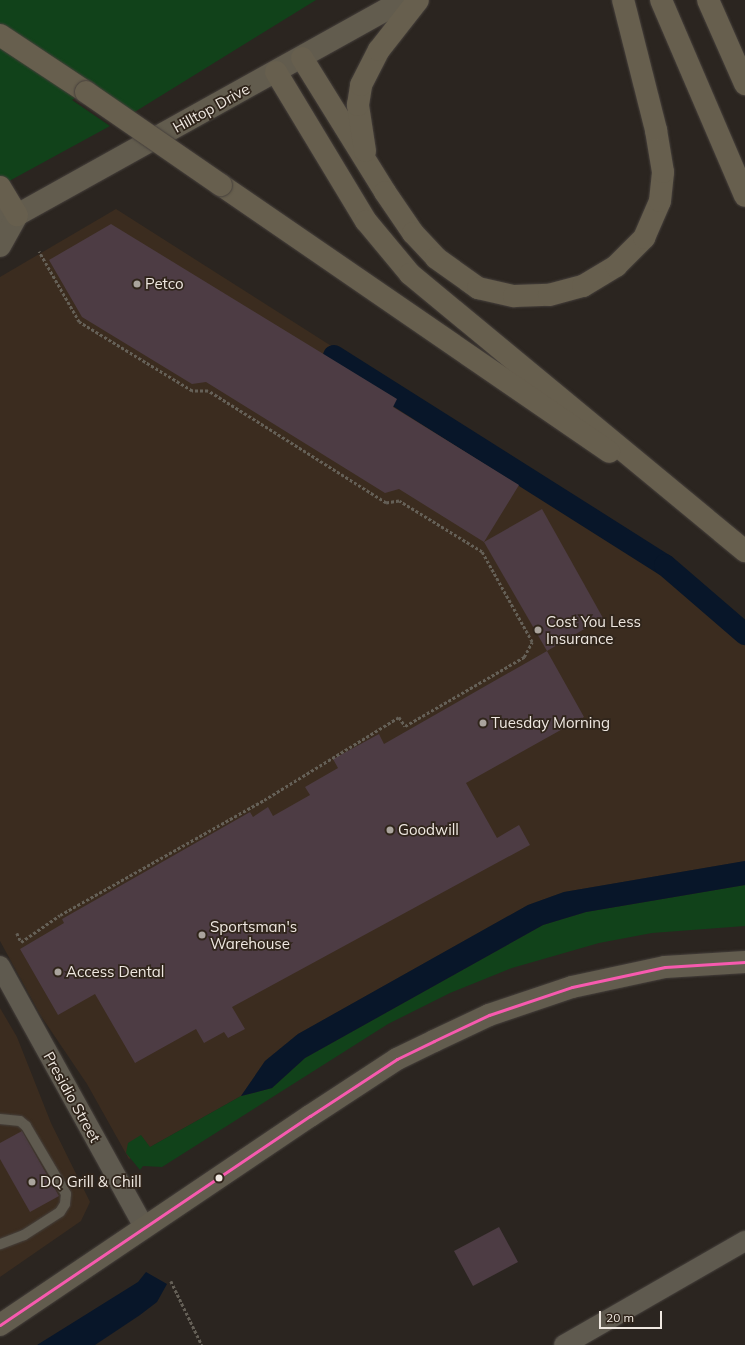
<!DOCTYPE html>
<style>
body{margin:0}
#map{position:relative;width:745px;height:1345px;overflow:hidden;background:#2b2520;font-family:Mulish,sans-serif}
div>[style]{position:absolute}
.built>*{inset:0;background:#3b2c1f}
.green>*{inset:0;background:#11421a}
.water>*{inset:0;background:#081629}
.canal>*{height:22px;margin:-11px;padding:0 11px;transform-origin:11px;border-radius:11px;background:#081629}
.building>*{inset:0;background:#4d3c44}
.path>*{height:2.5px;margin-top:-1.25px;transform-origin:0;background:repeating-linear-gradient(90deg,#656057 0 3px,transparent 0 5px)}
.roads{filter:drop-shadow(0 0 1px #46403c) drop-shadow(0 0 1px #46403c)}
.service>*{height:10px;margin:-5px;padding:0 5px;transform-origin:5px;border-radius:5px;background:#5f5a4f}
.minor>*{height:20px;margin:-10px;padding:0 10px;transform-origin:10px;border-radius:10px;background:#5f5a4f}
.secondary>*{height:22px;margin:-11px;padding:0 11px;transform-origin:11px;border-radius:11px;background:#625c4e}
.motorway>*{height:22px;margin:-11px;padding:0 11px;transform-origin:11px;border-radius:11px;background:#675f4e}
.bridges{filter:drop-shadow(0 0 1px #46403c) drop-shadow(0 0 1px #46403c)}
.motorway-bridge>*{height:22px;margin:-11px;padding:0 11px;transform-origin:11px;border-radius:11px;background:#675f4e}
.bus-1>*{height:3px;margin:-1.5px;padding:0 1.5px;transform-origin:1.5px;border-radius:1.5px;background:#f75aaf}
.dots>*{width:11px;height:11px;translate:-50% -50%;box-sizing:border-box;border:2px solid #30251b;border-radius:50%}
span{translate:-50% -50%;white-space:nowrap;text-align:center;line-height:1.15;-webkit-text-stroke:3.5px #30251b;paint-order:stroke}
.street-label{font-size:15px;color:#efe8e1}
.poi-label{font-size:15px;color:#efe8e1}
.left{translate:0 -50%;text-align:left}
.scale{position:absolute;left:599px;top:1311px;width:63px;height:18px;box-sizing:border-box;border:2px solid #efe8e1;border-top:0;padding-left:5px;font-size:12px;line-height:14px;white-space:nowrap;color:#efe8e1;-webkit-text-stroke:3px #30251b;paint-order:stroke}
</style>
<div id="map">
<div class="built">
<i style="clip-path:polygon(116px 209px,402px 391px,397px 400px,666px 571px,745px 641px,745px 861px,564px 892px,528px 905px,298px 1034px,265px 1061px,241px 1096px,129px 1159px,87px 1084px,41px 1016px,0 941px,0 277px)"></i>
<i style="clip-path:polygon(0 1008px,17px 1037px,51px 1123px,90px 1202px,81px 1221px,0 1277px)"></i>
</div>
<div class="green">
<i style="clip-path:polygon(0 0,316px 0,133px 113px,94px 86px,72px 100px,110px 126px,0 186px)"></i>
<i style="clip-path:polygon(745px 885px,745px 926px,652px 933px,599px 943px,512px 968px,450px 993px,388px 1024px,162px 1167px,143px 1166px,140px 1170px,126px 1153px,128px 1143px,141px 1135px,150px 1147px,241px 1096px,272px 1088px,305px 1058px,543px 925px,586px 912px)"></i>
</div>
<div class="water">
<i style="clip-path:polygon(745px 861px,745px 885px,586px 912px,543px 925px,305px 1058px,272px 1088px,241px 1096px,265px 1061px,298px 1034px,528px 905px,564px 892px)"></i>
<i style="clip-path:polygon(146px 1272px,167px 1284px,157px 1302px,140px 1315px,95px 1345px,37px 1345px,138px 1282px)"></i>
</div>
<div class="canal">
<i style="left:334px;top:356px;width:391px;rotate:32.3deg"></i>
<i style="left:665px;top:565px;width:106px;rotate:40.8deg"></i>
</div>
<div class="building">
<i style="clip-path:polygon(111px 224px,397px 399px,393px 407px,519px 485px,484px 542px,399px 489px,385px 493px,206px 382px,192px 384px,82px 317px,49px 260px)"></i>
<i style="clip-path:polygon(542px 509px,603px 618px,547px 651px,484px 542px)"></i>
<i style="clip-path:polygon(547px 651px,584px 717px,466px 783px,497px 838px,519px 825px,530px 845px,232px 1007px,245px 1029px,228px 1038px,224px 1032px,204px 1043px,196px 1029px,135px 1063px,95px 994px,58px 1015px,20px 949px,64px 923px,62px 919px,250px 812px,253px 817px,268px 807px,273px 816px,310px 795px,305px 787px,338px 768px,333px 759px,379px 734px,384px 744px)"></i>
<i style="clip-path:polygon(22px 1131px,59px 1196px,30px 1212px,0 1159px,0 1143px)"></i>
<i style="clip-path:polygon(499px 1227px,518px 1262px,473px 1286px,454px 1251px)"></i>
</div>
<div class="path">
<i style="left:17px;top:933px;width:10px;rotate:66deg"></i>
<i style="left:21px;top:942px;width:47px;rotate:-34.7deg"></i>
<i style="left:60px;top:915px;width:234px;rotate:-29.4deg"></i>
<i style="left:264px;top:800px;width:158px;rotate:-31.6deg"></i>
<i style="left:399px;top:717px;width:11px;rotate:56deg"></i>
<i style="left:405px;top:726px;width:138px;rotate:-30.1deg"></i>
<i style="left:524px;top:657px;width:17px;rotate:-62deg"></i>
<i style="left:532px;top:642px;width:103px;rotate:-119.1deg"></i>
<i style="left:482px;top:552px;width:97px;rotate:-148.4deg"></i>
<i style="left:399px;top:501px;width:13px;rotate:171deg"></i>
<i style="left:386px;top:503px;width:210px;rotate:-147.8deg"></i>
<i style="left:208px;top:391px;width:16px;rotate:180deg"></i>
<i style="left:192px;top:391px;width:132px;rotate:-148.6deg"></i>
<i style="left:79px;top:322px;width:81px;rotate:-119.7deg"></i>
<i style="left:171px;top:1281px;width:71px;rotate:64.2deg"></i>
</div>
<div class="roads">
<div class="service">
<i style="left:0;top:1119px;width:20px;rotate:6deg"></i>
<i style="left:20px;top:1121px;width:8px;rotate:40deg"></i>
<i style="left:26px;top:1126px;width:79px;rotate:59.5deg"></i>
<i style="left:66px;top:1194px;width:10px;rotate:96deg"></i>
<i style="left:65px;top:1204px;width:9px;rotate:122deg"></i>
<i style="left:60px;top:1212px;width:43px;rotate:147.4deg"></i>
<i style="left:24px;top:1235px;width:26px;rotate:159deg"></i>
</div>
<div class="minor">
<i style="left:0;top:966px;width:298px;rotate:61.1deg"></i>
<i style="left:564px;top:1345px;width:209px;rotate:-29.9deg"></i>
</div>
<div class="secondary">
<i style="left:0;top:214px;width:17px;rotate:3deg"></i>
<i style="left:17px;top:215px;width:442px;rotate:-29.1deg"></i>
<i style="left:0;top:246px;width:35px;rotate:-61deg"></i>
<i style="left:0;top:1325px;width:374px;rotate:-34deg"></i>
<i style="left:310px;top:1116px;width:104px;rotate:-33.2deg"></i>
<i style="left:397px;top:1059px;width:41px;rotate:-25.9deg"></i>
<i style="left:434px;top:1041px;width:61px;rotate:-25.3deg"></i>
<i style="left:489px;top:1015px;width:88px;rotate:-18.6deg"></i>
<i style="left:572px;top:987px;width:95px;rotate:-12.1deg"></i>
<i style="left:665px;top:967px;width:80px;rotate:-3.6deg"></i>
</div>
<div class="motorway">
<i style="left:661px;top:0;width:213px;rotate:66.8deg"></i>
<i style="left:708px;top:0;width:92px;rotate:66.2deg"></i>
<i style="left:0;top:35px;width:103px;rotate:33.5deg"></i>
<i style="left:302px;top:58px;width:158px;rotate:58.2deg"></i>
<i style="left:385px;top:192px;width:50px;rotate:55.7deg"></i>
<i style="left:413px;top:233px;width:34px;rotate:47deg"></i>
<i style="left:436px;top:258px;width:52px;rotate:35.5deg"></i>
<i style="left:478px;top:288px;width:37px;rotate:13deg"></i>
<i style="left:514px;top:296px;width:35px;rotate:-2deg"></i>
<i style="left:549px;top:295px;width:35px;rotate:-15deg"></i>
<i style="left:583px;top:286px;width:39px;rotate:-31deg"></i>
<i style="left:616px;top:266px;width:40px;rotate:-45deg"></i>
<i style="left:644px;top:238px;width:40px;rotate:-66.6deg"></i>
<i style="left:660px;top:201px;width:29px;rotate:-84deg"></i>
<i style="left:663px;top:172px;width:43px;rotate:-99.5deg"></i>
<i style="left:656px;top:130px;width:134px;rotate:-104.2deg"></i>
<i style="left:276px;top:72px;width:174px;rotate:58.9deg"></i>
<i style="left:366px;top:221px;width:69px;rotate:50.3deg"></i>
<i style="left:410px;top:274px;width:435px;rotate:39.6deg"></i>
<i style="left:365px;top:151px;width:47px;rotate:-98.7deg"></i>
<i style="left:358px;top:105px;width:20px;rotate:-81deg"></i>
<i style="left:361px;top:85px;width:39px;rotate:-63deg"></i>
<i style="left:379px;top:50px;width:63px;rotate:-52deg"></i>
<i style="left:221px;top:185px;width:471px;rotate:34.5deg"></i>
<i style="left:0;top:187px;width:33px;rotate:59deg"></i>
</div>
</div>
<div class="bridges">
<div class="motorway-bridge">
<i style="left:86px;top:92px;width:164px;rotate:34.6deg"></i>
</div>
</div>
<div class="bus-1">
<i style="left:0;top:1325px;width:374px;rotate:-34deg"></i>
<i style="left:310px;top:1116px;width:104px;rotate:-33.2deg"></i>
<i style="left:397px;top:1059px;width:41px;rotate:-25.9deg"></i>
<i style="left:434px;top:1041px;width:61px;rotate:-25.3deg"></i>
<i style="left:489px;top:1015px;width:88px;rotate:-18.6deg"></i>
<i style="left:572px;top:987px;width:95px;rotate:-12.1deg"></i>
<i style="left:665px;top:967px;width:80px;rotate:-3.6deg"></i>
</div>
<div class="dots">
<i style="left:137px;top:284px;background:#aaa49d"></i>
<i style="left:538px;top:630px;background:#aaa49d"></i>
<i style="left:483px;top:723px;background:#aaa49d"></i>
<i style="left:390px;top:830px;background:#aaa49d"></i>
<i style="left:202px;top:935px;background:#aaa49d"></i>
<i style="left:58px;top:972px;background:#aaa49d"></i>
<i style="left:219px;top:1178px;background:#efe8e1"></i>
<i style="left:32px;top:1182px;background:#aaa49d"></i>
</div>
<div class="street-label">
<span style="left:211px;top:108px;rotate:-29deg">Hilltop Drive</span>
<span style="left:72px;top:1097px;rotate:61deg">Presidio Street</span>
</div>
<div class="poi-label">
<span class="left" style="left:145px;top:284px">Petco</span>
<span class="left" style="left:546px;top:630px">Cost You Less<br>Insurance</span>
<span class="left" style="left:491px;top:723px">Tuesday Morning</span>
<span class="left" style="left:398px;top:830px">Goodwill</span>
<span class="left" style="left:210px;top:935px">Sportsman's<br>Warehouse</span>
<span class="left" style="left:66px;top:972px">Access Dental</span>
<span class="left" style="left:40px;top:1182px">DQ Grill &amp; Chill</span>
</div>
<div class="scale">20 m</div>
</div>
